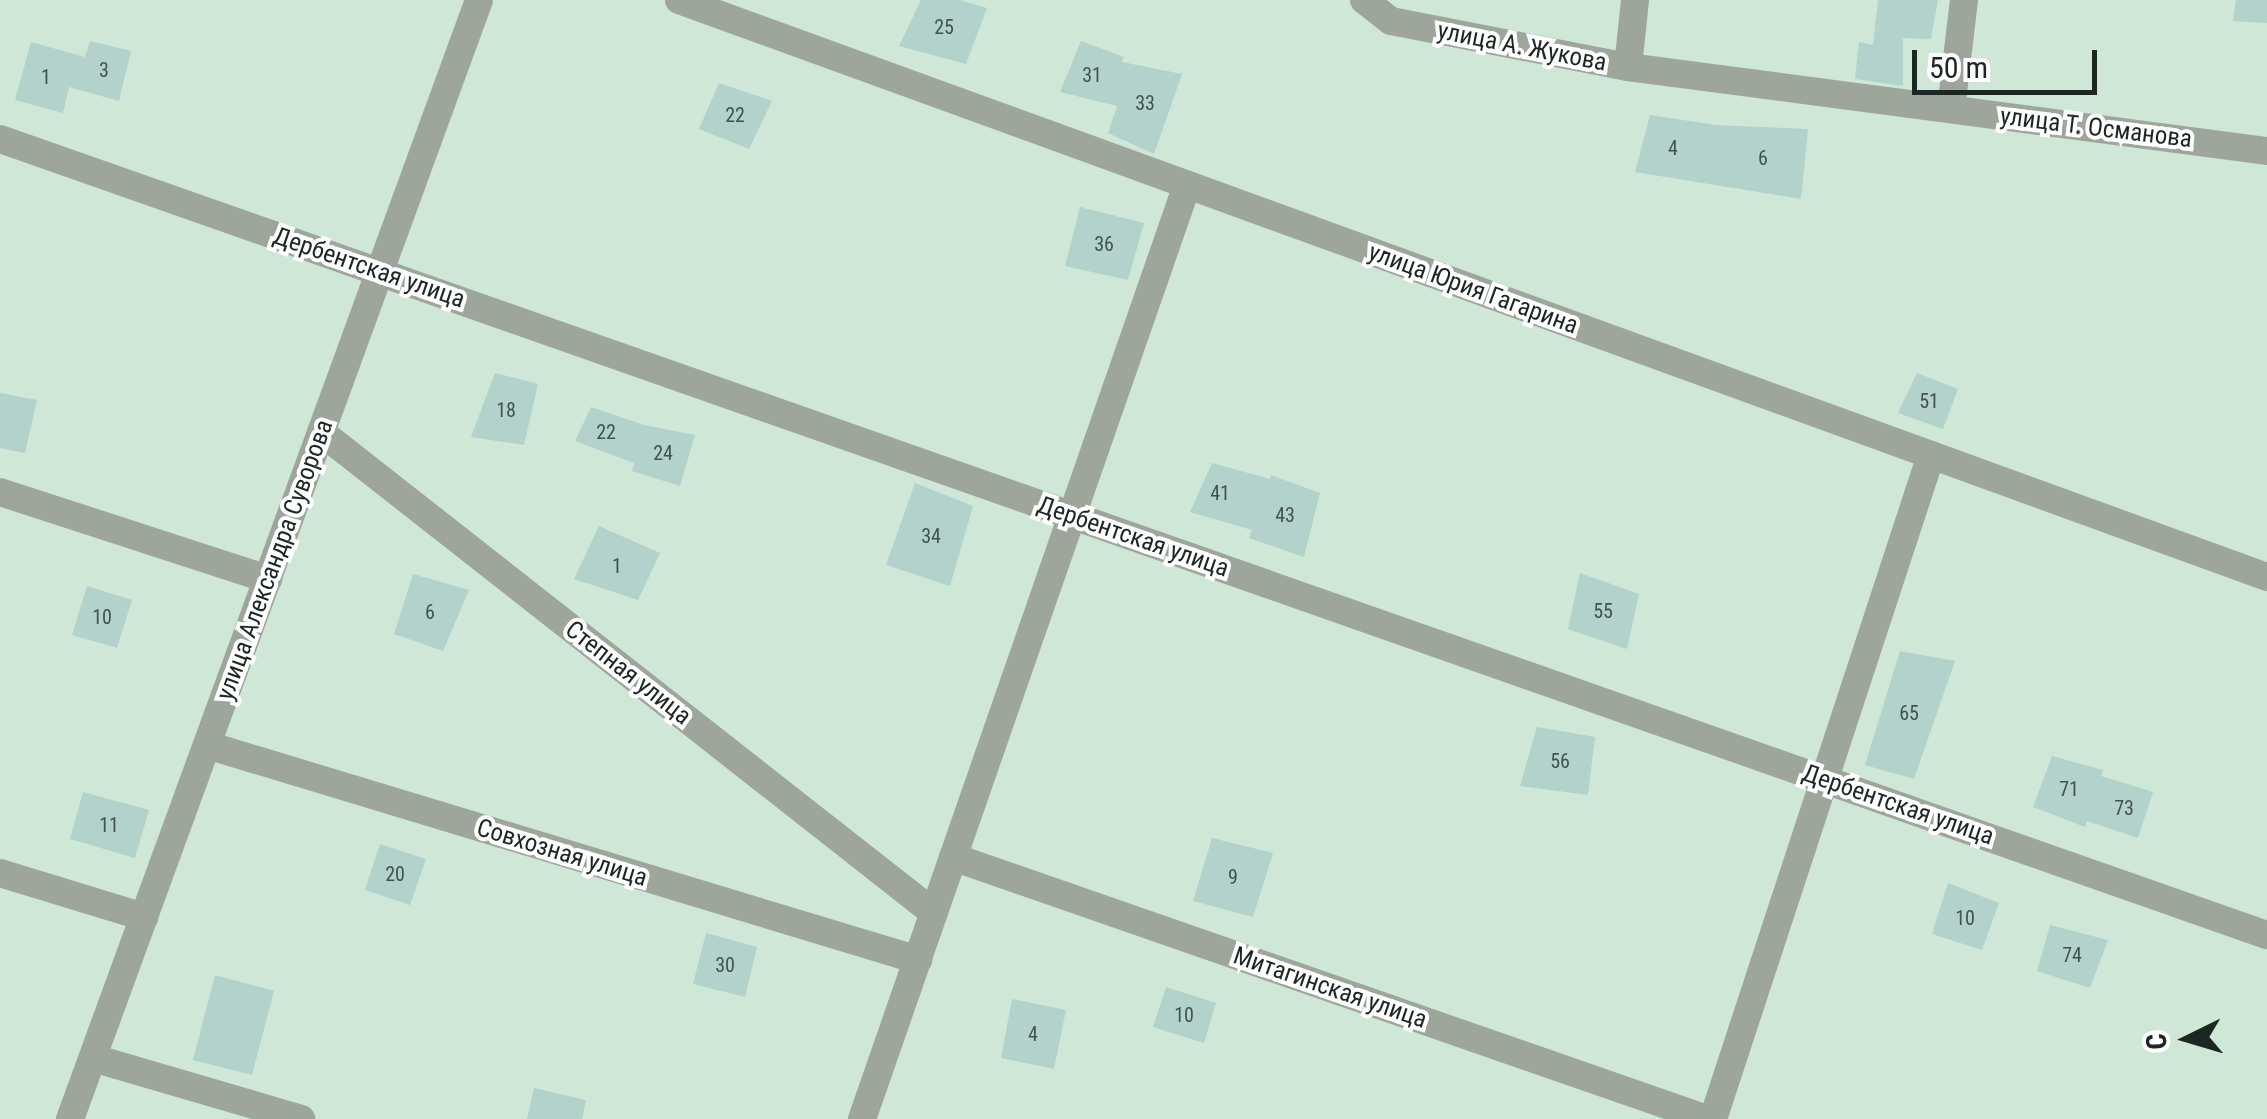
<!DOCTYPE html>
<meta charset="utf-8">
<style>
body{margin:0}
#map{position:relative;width:2267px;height:1119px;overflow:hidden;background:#cee7d7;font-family:"Roboto Condensed",sans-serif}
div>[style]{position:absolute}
.building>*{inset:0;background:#b3d2cc}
.street>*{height:28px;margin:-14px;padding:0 14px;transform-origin:14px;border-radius:14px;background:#9ea59b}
span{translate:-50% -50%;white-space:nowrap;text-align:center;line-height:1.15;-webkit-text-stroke:8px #fff;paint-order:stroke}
.number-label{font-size:20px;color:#42524c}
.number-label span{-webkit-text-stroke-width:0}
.street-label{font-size:25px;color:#1d2721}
.north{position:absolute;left:2137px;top:989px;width:100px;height:100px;-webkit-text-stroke:8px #fff;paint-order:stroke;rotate:265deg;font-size:28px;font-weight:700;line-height:40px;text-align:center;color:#1d2721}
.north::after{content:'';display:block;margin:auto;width:35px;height:45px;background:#1d2721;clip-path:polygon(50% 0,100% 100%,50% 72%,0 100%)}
.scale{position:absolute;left:1912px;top:50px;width:185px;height:45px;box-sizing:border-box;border:5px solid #1d2721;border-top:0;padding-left:12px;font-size:30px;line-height:35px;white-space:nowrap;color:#1d2721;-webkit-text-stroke:8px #fff;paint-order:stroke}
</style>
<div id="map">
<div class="building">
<i style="clip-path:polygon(921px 0,959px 0,987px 8px,966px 64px,899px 46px)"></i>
<i style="clip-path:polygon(1878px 0,1938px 0,1931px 39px,1903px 38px,1903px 86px,1855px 79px,1859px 42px,1873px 45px)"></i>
<i style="clip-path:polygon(2236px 0,2267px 0,2267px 23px,2233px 21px)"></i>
<i style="clip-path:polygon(90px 41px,131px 51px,119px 101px,69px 87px,63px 113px,15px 100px,31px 42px,85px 57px)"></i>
<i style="clip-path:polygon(1081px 41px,1124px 57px,1122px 62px,1182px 74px,1154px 154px,1108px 133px,1117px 106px,1060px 92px)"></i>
<i style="clip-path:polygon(719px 83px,772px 101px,749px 149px,699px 129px)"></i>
<i style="clip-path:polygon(1650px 115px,1716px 125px,1808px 129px,1801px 199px,1635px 172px)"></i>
<i style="clip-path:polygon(1080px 207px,1144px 223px,1128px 280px,1065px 266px)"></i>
<i style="clip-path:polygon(495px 373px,538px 384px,524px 445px,471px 437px)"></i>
<i style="clip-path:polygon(1917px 373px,1958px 389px,1943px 429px,1898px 413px)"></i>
<i style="clip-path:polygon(0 393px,37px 400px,25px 453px,0 448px)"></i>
<i style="clip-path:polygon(591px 407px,644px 425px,695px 435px,680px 486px,632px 471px,634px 463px,575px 441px)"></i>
<i style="clip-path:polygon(1212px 463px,1270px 479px,1271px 475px,1320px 493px,1304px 557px,1249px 538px,1252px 530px,1190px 512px)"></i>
<i style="clip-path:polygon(915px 483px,973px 506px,950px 586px,886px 565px)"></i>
<i style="clip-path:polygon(599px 526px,660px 553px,638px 600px,574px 579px)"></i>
<i style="clip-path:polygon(1580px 573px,1639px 594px,1627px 649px,1568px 629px)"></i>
<i style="clip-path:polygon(413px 574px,469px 590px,443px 651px,394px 634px)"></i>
<i style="clip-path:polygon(87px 586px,132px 600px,117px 648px,72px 635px)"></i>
<i style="clip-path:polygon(1900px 651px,1955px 661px,1914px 779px,1865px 765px)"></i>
<i style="clip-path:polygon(1537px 727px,1595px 737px,1588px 795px,1520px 786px)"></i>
<i style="clip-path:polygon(2052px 756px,2103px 770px,2101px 776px,2153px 792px,2138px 838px,2087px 821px,2085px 827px,2033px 807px)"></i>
<i style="clip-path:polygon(83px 792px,149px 810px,135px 858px,70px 839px)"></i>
<i style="clip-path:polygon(1212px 838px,1273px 853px,1253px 917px,1193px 901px)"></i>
<i style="clip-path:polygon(380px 844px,426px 859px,410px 905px,365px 890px)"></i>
<i style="clip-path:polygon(1948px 883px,1999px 903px,1982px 950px,1932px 934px)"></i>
<i style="clip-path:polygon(2050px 925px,2108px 940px,2090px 988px,2037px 971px)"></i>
<i style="clip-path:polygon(706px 933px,757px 947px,745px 997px,693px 984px)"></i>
<i style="clip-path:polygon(215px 975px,274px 991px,252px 1075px,193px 1060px)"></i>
<i style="clip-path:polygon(1166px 987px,1216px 1003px,1204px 1043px,1153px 1027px)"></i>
<i style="clip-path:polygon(1012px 999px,1066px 1010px,1054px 1069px,1001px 1058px)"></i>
<i style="clip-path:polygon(534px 1088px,586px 1100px,582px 1119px,527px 1119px)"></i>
</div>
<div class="street">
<i style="left:679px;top:0;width:1690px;rotate:19.97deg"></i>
<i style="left:1364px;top:0;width:34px;rotate:38deg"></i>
<i style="left:1391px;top:21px;width:241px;rotate:11deg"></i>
<i style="left:1628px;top:67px;width:644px;rotate:7.49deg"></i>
<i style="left:1628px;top:67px;width:67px;rotate:-84deg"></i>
<i style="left:1951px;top:109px;width:110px;rotate:-83.2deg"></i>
<i style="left:0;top:139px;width:2403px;rotate:19.35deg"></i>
<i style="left:321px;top:432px;width:779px;rotate:38.12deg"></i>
<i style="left:0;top:492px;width:282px;rotate:18deg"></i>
<i style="left:207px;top:745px;width:743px;rotate:16.82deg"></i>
<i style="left:953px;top:857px;width:798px;rotate:19.16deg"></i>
<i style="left:0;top:873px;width:151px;rotate:17deg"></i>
<i style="left:93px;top:1058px;width:217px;rotate:16.3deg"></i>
<i style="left:70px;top:1119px;width:1191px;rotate:-69.92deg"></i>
<i style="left:862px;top:1119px;width:989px;rotate:-70.81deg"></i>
<i style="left:1713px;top:1119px;width:699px;rotate:-71.82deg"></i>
</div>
<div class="number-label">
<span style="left:944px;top:27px">25</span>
<span style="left:104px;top:70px">3</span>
<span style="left:1092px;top:75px">31</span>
<span style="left:46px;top:77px">1</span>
<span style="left:1145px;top:103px">33</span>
<span style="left:735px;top:115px">22</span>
<span style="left:1673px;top:148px">4</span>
<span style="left:1763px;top:158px">6</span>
<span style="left:1104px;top:244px">36</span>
<span style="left:1929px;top:401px">51</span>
<span style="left:506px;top:410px">18</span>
<span style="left:606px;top:432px">22</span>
<span style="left:663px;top:453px">24</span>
<span style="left:1220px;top:493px">41</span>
<span style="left:1285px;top:515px">43</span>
<span style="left:931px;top:536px">34</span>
<span style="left:617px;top:566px">1</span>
<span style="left:1603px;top:611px">55</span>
<span style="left:430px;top:612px">6</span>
<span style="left:102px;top:617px">10</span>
<span style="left:1909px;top:713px">65</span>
<span style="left:1560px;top:761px">56</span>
<span style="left:2069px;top:789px">71</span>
<span style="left:2124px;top:808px">73</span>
<span style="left:109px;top:825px">11</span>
<span style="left:395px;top:874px">20</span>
<span style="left:1233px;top:877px">9</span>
<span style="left:1965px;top:918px">10</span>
<span style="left:2072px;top:955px">74</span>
<span style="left:725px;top:965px">30</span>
<span style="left:1184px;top:1015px">10</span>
<span style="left:1033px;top:1034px">4</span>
</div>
<div class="street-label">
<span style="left:1522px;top:47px;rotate:11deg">улица А. Жукова</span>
<span style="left:2096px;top:128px;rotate:7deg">улица Т. Османова</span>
<span style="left:369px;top:268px;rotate:19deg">Дербентская улица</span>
<span style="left:1473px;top:289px;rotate:20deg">улица Юрия Гагарина</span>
<span style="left:1133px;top:537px;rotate:19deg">Дербентская улица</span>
<span style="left:275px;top:560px;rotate:-70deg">улица Александра Суворова</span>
<span style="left:628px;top:673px;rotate:38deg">Степная улица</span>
<span style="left:1898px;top:805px;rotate:19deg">Дербентская улица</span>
<span style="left:562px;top:853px;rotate:17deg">Совхозная улица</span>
<span style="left:1330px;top:988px;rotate:19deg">Митагинская улица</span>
</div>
<div class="north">С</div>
<div class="scale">50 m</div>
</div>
